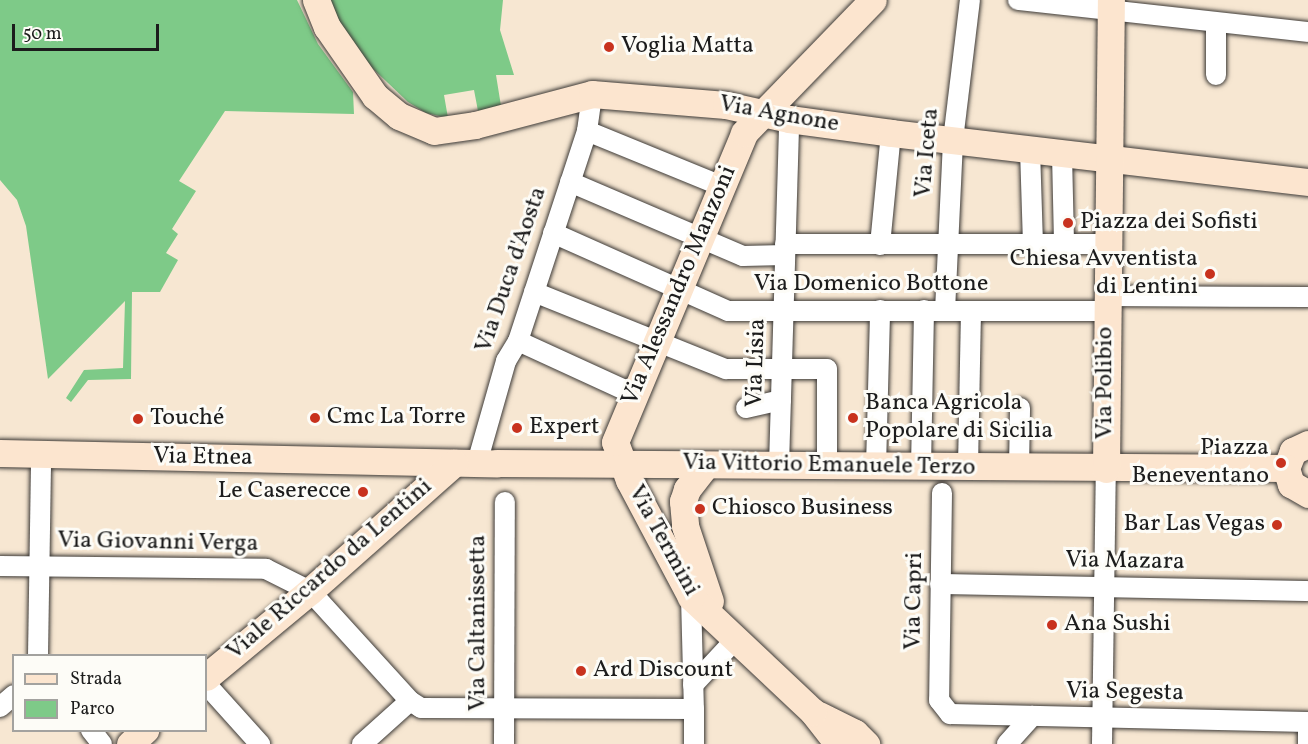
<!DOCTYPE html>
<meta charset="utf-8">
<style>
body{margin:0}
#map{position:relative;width:1308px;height:744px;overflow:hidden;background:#f7e7d2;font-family:Vollkorn,serif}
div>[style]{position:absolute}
.green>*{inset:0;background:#7eca88}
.roads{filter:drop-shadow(0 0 2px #3d3a37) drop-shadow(0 0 2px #3d3a37)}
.street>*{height:20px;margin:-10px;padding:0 10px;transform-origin:10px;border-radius:10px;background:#fff}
.secondary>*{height:27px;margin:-13.5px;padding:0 13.5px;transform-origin:13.5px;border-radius:13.5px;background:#fce5cf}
.dots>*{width:16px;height:16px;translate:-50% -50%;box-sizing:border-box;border:3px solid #fdfcf7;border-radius:50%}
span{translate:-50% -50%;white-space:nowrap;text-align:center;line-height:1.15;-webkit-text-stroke:6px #fdfcf7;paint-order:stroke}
.poi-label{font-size:24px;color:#1c1c1c}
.left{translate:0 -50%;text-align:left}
.right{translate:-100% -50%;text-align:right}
.street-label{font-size:24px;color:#1c1c1c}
.legend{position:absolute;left:12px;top:654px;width:195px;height:78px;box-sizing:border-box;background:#fdfcf7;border:2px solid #a3a29f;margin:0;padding:8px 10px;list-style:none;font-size:18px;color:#1c1c1c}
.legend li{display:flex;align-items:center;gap:12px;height:30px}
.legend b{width:30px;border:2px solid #a3a29f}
.scale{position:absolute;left:12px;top:24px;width:147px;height:27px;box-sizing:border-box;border:3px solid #1c1c1c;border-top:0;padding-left:8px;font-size:18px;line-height:21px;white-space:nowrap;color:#1c1c1c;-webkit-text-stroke:4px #fdfcf7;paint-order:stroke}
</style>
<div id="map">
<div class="green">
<i style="clip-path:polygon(0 0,297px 0,318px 44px,353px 92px,354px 114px,225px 111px,179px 181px,196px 191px,172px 229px,178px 234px,166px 253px,178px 260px,160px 292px,132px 292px,131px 379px,88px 380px,71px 402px,66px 398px,84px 370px,123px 368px,125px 301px,48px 379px,26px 226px,17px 200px,0 180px)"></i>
<i style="clip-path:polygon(330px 0,503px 0,500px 30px,514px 75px,496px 75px,501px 106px,478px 111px,474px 90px,444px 95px,448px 118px,426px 113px,408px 102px,368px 64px,337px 20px)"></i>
</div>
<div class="roads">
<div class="street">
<i style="left:1018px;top:0;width:292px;rotate:6.3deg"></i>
<i style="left:1216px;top:23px;width:52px;rotate:90deg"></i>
<i style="left:587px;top:131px;width:146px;rotate:22.2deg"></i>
<i style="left:1030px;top:149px;width:96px;rotate:88.2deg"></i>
<i style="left:1062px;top:154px;width:91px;rotate:88.7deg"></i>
<i style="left:570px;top:182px;width:188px;rotate:23.2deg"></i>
<i style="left:743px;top:256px;width:42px;rotate:-1.4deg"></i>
<i style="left:553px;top:233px;width:192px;rotate:24deg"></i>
<i style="left:728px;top:311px;width:378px"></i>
<i style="left:785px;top:244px;width:321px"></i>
<i style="left:880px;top:245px;width:113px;rotate:-84.4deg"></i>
<i style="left:534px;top:292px;width:207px;rotate:21.9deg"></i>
<i style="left:726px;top:369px;width:101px"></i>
<i style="left:827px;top:369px;width:97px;rotate:90deg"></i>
<i style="left:1106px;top:296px;width:202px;rotate:0.3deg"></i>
<i style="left:945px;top:311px;width:171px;rotate:-87.3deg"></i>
<i style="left:953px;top:140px;width:141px;rotate:-83.1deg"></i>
<i style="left:518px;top:341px;width:128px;rotate:24.6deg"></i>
<i style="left:746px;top:408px;width:36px;rotate:-13deg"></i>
<i style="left:477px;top:463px;width:106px;rotate:-74.1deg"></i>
<i style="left:506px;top:361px;width:23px;rotate:-59deg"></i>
<i style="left:518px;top:341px;width:221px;rotate:-71.8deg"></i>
<i style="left:587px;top:131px;width:37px;rotate:-82deg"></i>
<i style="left:779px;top:465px;width:346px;rotate:-88.3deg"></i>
<i style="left:876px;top:467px;width:157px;rotate:-88.5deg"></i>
<i style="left:921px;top:467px;width:157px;rotate:-88.9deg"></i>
<i style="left:968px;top:467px;width:156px;rotate:-88.9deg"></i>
<i style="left:1019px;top:468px;width:60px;rotate:-89deg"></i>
<i style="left:942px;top:493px;width:207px;rotate:90.8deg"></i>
<i style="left:939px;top:700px;width:18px;rotate:52deg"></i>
<i style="left:950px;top:714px;width:358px;rotate:1.3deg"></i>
<i style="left:0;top:566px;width:266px;rotate:0.6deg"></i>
<i style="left:266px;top:569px;width:49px;rotate:26.6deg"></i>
<i style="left:310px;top:591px;width:149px;rotate:47.7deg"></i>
<i style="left:410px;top:701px;width:13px;rotate:32deg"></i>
<i style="left:421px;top:708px;width:273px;rotate:0.2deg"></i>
<i style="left:694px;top:709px;width:35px;rotate:90deg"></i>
<i style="left:940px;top:584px;width:368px;rotate:1.1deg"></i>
<i style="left:691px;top:597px;width:112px;rotate:88.5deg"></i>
<i style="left:38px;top:656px;width:202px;rotate:-89.1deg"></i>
<i style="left:206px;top:684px;width:81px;rotate:48deg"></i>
<i style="left:693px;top:685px;width:60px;rotate:-47deg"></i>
<i style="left:0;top:707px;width:18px;rotate:-41deg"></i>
<i style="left:91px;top:730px;width:18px;rotate:52deg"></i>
<i style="left:362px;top:744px;width:64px;rotate:-41.9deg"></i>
<i style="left:504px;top:744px;width:242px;rotate:-89.8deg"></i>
<i style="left:1007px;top:744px;width:38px;rotate:-48deg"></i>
<i style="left:1102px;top:744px;width:275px;rotate:-89.2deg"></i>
<i style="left:1308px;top:744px;width:19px;rotate:-90deg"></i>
</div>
<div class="secondary">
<i style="left:316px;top:0;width:29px;rotate:68deg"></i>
<i style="left:327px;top:27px;width:84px;rotate:55.2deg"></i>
<i style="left:375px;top:96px;width:31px;rotate:40deg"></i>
<i style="left:399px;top:116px;width:38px;rotate:23deg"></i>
<i style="left:434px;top:131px;width:41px;rotate:-8.3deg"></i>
<i style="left:475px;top:125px;width:121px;rotate:-14.8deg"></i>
<i style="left:592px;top:94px;width:134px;rotate:4.7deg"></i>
<i style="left:726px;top:105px;width:65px;rotate:12.5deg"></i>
<i style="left:789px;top:119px;width:103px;rotate:7.8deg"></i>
<i style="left:891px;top:133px;width:420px;rotate:6.7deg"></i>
<i style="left:1308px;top:444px;width:17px;rotate:155deg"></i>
<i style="left:1293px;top:451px;width:18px;rotate:112deg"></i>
<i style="left:1286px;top:468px;width:17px;rotate:73deg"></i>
<i style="left:1291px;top:484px;width:20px;rotate:30deg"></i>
<i style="left:0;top:453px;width:497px;rotate:1.2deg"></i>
<i style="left:497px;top:463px;width:789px;rotate:0.36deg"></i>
<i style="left:706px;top:465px;width:31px;rotate:128deg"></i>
<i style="left:687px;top:489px;width:13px;rotate:108deg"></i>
<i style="left:683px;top:501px;width:25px;rotate:85deg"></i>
<i style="left:685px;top:526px;width:79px;rotate:71.6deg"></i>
<i style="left:1106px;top:469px;width:469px;rotate:-89.4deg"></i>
<i style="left:206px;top:677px;width:135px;rotate:-39.6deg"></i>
<i style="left:310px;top:591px;width:193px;rotate:-41.6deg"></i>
<i style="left:819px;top:715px;width:40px;rotate:26.6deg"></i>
<i style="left:855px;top:733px;width:16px;rotate:45deg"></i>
<i style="left:130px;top:744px;width:21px;rotate:-43deg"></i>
<i style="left:838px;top:744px;width:41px;rotate:-128deg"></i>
<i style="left:813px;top:712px;width:168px;rotate:-136.7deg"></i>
<i style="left:691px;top:597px;width:132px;rotate:-117.9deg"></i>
<i style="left:629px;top:480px;width:40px;rotate:-110.2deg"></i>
<i style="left:615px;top:442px;width:335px;rotate:-67.3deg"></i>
<i style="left:744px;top:133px;width:185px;rotate:-45.9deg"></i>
</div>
</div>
<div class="dots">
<i style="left:609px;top:47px;background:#c8321e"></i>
<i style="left:1068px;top:223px;background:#c8321e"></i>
<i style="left:1210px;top:274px;background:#c8321e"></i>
<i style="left:315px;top:418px;background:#c8321e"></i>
<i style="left:853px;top:418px;background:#c8321e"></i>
<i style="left:138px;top:419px;background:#c8321e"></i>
<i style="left:517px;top:428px;background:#c8321e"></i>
<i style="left:1281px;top:463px;background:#c8321e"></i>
<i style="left:363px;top:492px;background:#c8321e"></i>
<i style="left:700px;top:509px;background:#c8321e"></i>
<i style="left:1277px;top:525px;background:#c8321e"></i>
<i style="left:1052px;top:625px;background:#c8321e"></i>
<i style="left:581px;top:671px;background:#c8321e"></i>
</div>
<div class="poi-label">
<span class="left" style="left:621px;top:47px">Voglia Matta</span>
<span class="left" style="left:1080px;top:223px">Piazza dei Sofisti</span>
<span class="right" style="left:1198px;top:274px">Chiesa Avventista<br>di Lentini</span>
<span class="left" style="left:865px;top:418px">Banca Agricola<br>Popolare di Sicilia</span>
<span class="left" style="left:327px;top:418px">Cmc La Torre</span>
<span class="left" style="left:150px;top:419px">Touché</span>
<span class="left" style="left:529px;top:428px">Expert</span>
<span class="right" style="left:1269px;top:463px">Piazza<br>Beneventano</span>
<span class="right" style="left:351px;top:492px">Le Caserecce</span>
<span class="left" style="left:712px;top:509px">Chiosco Business</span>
<span class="right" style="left:1265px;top:525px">Bar Las Vegas</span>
<span class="left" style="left:1064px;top:625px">Ana Sushi</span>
<span class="left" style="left:593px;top:671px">Ard Discount</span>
</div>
<div class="street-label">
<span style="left:779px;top:115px;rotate:10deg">Via Agnone</span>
<span style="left:928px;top:153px;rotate:-85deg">Via Iceta</span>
<span style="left:512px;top:270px;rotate:-71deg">Via Duca d'Aosta</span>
<span style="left:871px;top:285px">Via Domenico Bottone</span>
<span style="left:680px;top:286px;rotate:-67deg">Via Alessandro Manzoni</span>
<span style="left:757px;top:363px;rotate:-88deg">Via Lisia</span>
<span style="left:1106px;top:383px;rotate:-90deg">Via Polibio</span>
<span style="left:203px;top:458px;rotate:1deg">Via Etnea</span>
<span style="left:829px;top:466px;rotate:1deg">Via Vittorio Emanuele Terzo</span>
<span style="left:663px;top:541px;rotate:61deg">Via Termini</span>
<span style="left:158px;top:543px;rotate:1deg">Via Giovanni Verga</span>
<span style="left:1125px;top:562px;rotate:1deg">Via Mazara</span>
<span style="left:330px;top:570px;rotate:-41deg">Viale Riccardo da Lentini</span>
<span style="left:915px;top:601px;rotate:-89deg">Via Capri</span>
<span style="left:479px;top:623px;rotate:-90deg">Via Caltanissetta</span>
<span style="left:1125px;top:693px;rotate:1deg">Via Segesta</span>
</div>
<ul class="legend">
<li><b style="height:8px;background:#fce5cf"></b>Strada</li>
<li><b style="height:16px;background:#7eca88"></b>Parco</li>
</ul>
<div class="scale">50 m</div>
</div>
